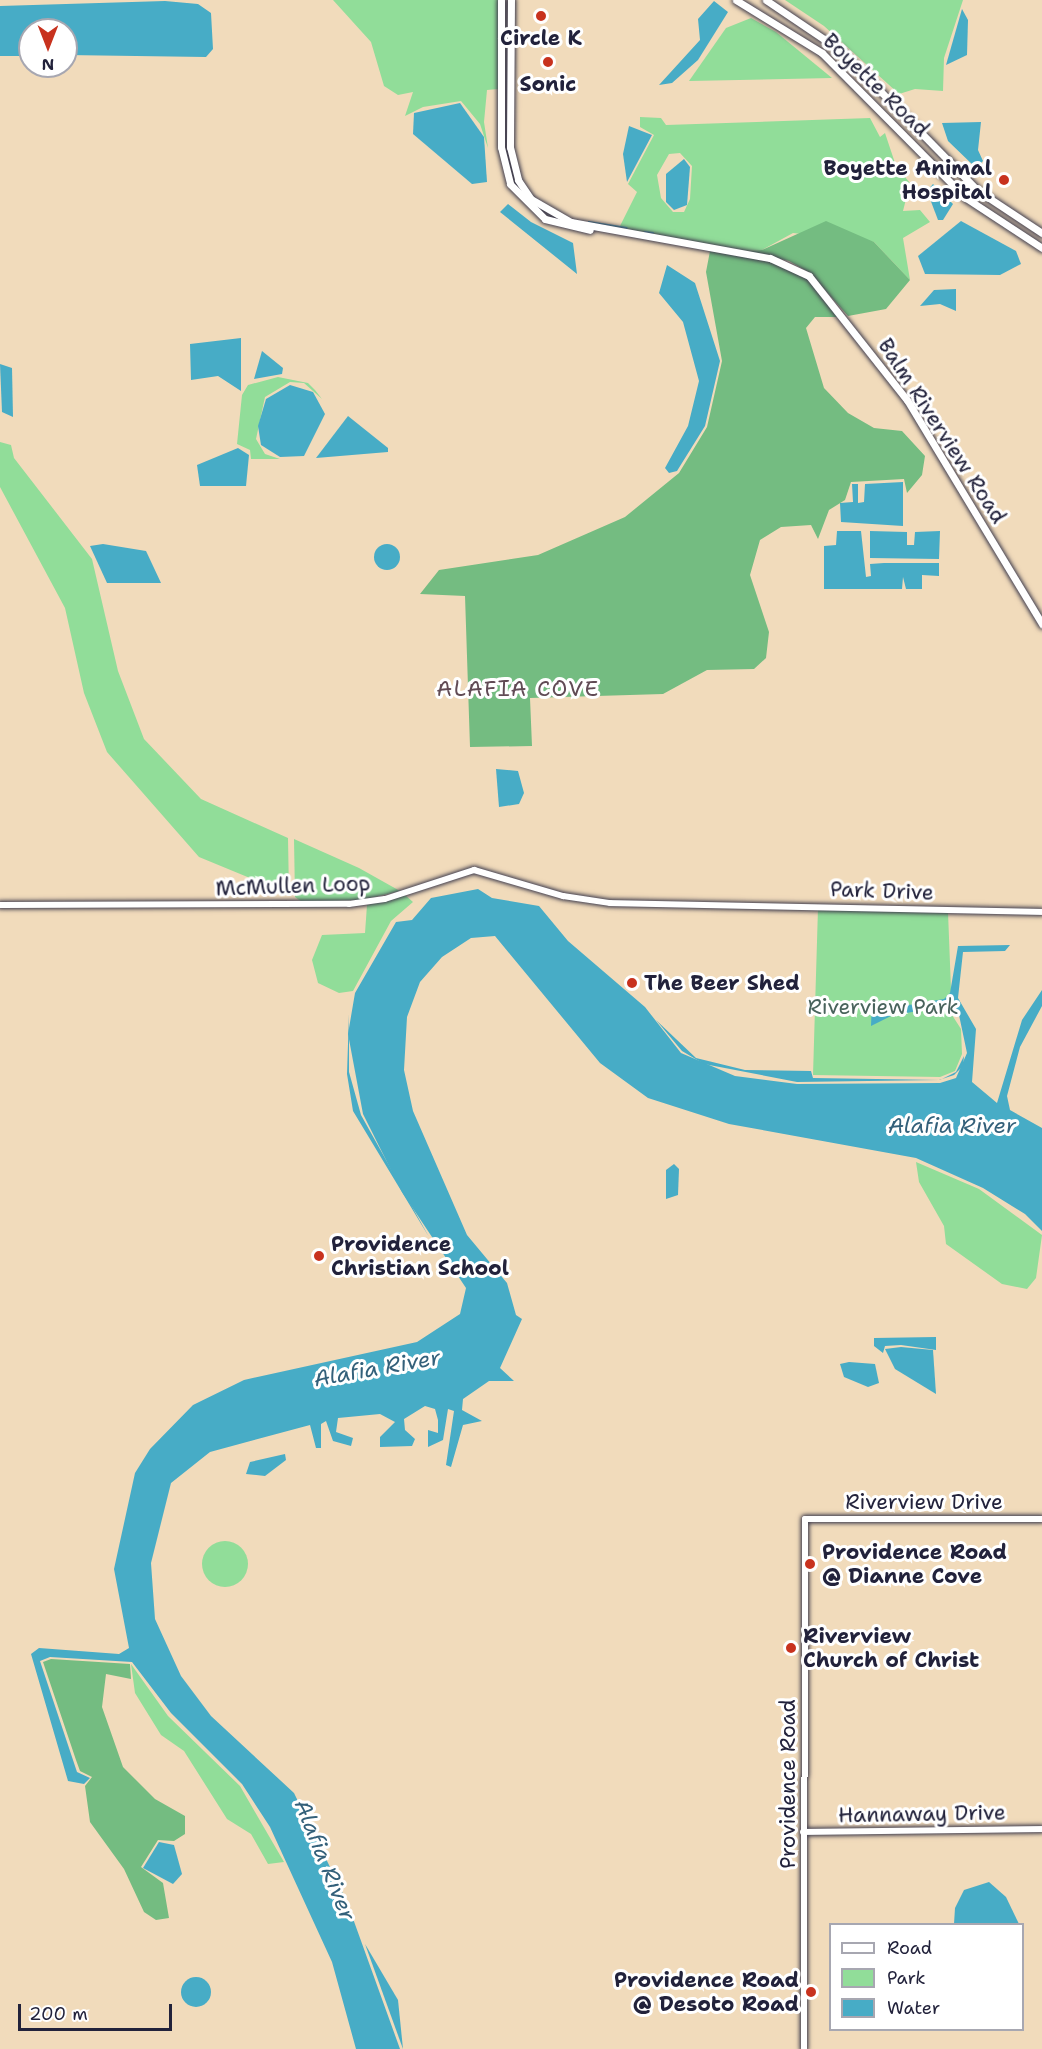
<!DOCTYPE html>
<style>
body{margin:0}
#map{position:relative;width:1042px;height:2049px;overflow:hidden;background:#f1dbbb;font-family:"Shantell Sans",sans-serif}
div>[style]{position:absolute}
.green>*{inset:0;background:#91dd99}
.round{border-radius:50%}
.forest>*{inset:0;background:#74bc81}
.water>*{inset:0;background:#47acc6}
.stream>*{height:1.5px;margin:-0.75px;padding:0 0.75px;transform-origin:0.75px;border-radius:0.75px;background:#47acc6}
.roads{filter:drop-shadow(0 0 2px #413e4e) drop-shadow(0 0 2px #413e4e)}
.tertiary>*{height:6px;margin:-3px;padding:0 3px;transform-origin:3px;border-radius:3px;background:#fff}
.secondary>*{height:7px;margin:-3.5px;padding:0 3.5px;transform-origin:3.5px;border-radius:3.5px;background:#fff}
.dots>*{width:16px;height:16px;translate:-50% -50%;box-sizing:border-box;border:3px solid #fff;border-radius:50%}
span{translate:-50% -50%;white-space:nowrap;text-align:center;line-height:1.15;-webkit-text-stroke:6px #fff;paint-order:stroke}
.poi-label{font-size:21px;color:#22223b;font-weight:700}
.right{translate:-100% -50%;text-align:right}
.left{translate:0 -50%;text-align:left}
.street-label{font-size:21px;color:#22223b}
.park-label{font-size:21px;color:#49635c}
.neighbourhood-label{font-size:22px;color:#614b55;letter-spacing:1.5px}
.water-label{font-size:22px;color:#33607a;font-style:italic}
.legend{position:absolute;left:829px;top:1923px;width:195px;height:108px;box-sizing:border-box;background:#fff;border:2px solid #a7a7b1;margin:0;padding:8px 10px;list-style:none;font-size:18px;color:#22223b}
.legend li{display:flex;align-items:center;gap:12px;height:30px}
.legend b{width:30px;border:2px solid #a7a7b1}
.north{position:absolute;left:18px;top:18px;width:60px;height:60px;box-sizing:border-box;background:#fff;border:2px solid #a7a7b1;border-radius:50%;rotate:180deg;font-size:16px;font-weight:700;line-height:24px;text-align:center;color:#22223b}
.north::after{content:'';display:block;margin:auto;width:21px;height:27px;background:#c8321e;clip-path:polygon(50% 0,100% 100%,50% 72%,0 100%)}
.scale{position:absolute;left:18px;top:2004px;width:154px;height:27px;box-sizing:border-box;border:3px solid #22223b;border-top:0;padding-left:8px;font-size:18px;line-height:21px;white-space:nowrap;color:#22223b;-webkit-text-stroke:4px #fff;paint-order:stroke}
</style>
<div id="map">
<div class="green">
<i style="clip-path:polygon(333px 0,498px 0,498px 89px,487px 90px,484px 122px,488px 148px,480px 124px,461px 101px,423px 107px,405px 116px,413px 92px,398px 95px,384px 86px,371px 42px)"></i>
<i style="clip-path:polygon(785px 0,963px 0,944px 58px,943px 91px,915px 89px,899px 94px,824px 26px)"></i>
<i style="clip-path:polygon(751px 18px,776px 32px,832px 78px,689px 81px,726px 28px)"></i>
<i style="clip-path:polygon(evenodd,640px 117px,661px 118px,666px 125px,870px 118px,880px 137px,885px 133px,896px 166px,910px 183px,903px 211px,920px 210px,930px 222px,903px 238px,910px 280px,874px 242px,793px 233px,762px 250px,745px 251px,618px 230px,637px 192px,628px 184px,654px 135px,640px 127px,640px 117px,680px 153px,692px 166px,690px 199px,684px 212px,673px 212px,661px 198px,657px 175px,669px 154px,680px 153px)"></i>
<i style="clip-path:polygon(278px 377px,308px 383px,315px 390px,322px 399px,304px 383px,290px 382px,265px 397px,256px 439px,265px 454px,280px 459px,251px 459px,250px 450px,237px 444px,242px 395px,248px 385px)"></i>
<i style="clip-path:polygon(0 442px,11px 445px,14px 458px,92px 559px,118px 671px,144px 739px,201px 799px,288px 838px,289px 894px,199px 857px,107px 752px,84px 693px,65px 608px,0 487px)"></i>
<i style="clip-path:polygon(294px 839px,359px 868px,400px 891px,362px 900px,302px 902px,295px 897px)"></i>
<i style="clip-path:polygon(405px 895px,413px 902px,391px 921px,353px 991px,339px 993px,318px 983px,312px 960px,322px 935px,365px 933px,367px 905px)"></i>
<i style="clip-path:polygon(818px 908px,948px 912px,952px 1015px,961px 1029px,962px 1054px,955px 1071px,940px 1077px,813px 1075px)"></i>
<i style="clip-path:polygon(916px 1162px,979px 1189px,1042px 1235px,1036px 1278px,1027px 1289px,1002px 1284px,946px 1244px,944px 1226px,919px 1182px)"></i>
<i class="round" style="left:202px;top:1541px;width:46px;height:46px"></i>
<i style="clip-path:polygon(131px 1664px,168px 1716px,240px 1786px,284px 1862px,268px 1864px,251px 1834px,227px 1819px,184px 1751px,161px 1735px,135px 1693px)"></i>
</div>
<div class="forest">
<i style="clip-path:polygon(826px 221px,874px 242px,910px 280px,886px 309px,848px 316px,810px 273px,789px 261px,745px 251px,762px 250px)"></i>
<i style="clip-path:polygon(710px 251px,769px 261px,808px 279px,841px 317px,815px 317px,806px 328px,824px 388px,848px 413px,874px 428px,902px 431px,925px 456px,922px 475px,907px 493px,904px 479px,851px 482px,845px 500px,829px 510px,818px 539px,811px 525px,781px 527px,760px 540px,750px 575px,769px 632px,766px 658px,754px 669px,707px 670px,663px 694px,530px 698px,532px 746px,470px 747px,465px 596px,420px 594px,439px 570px,538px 555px,625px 517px,679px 473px,707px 427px,722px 361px,706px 272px)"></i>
<i style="clip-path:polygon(51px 1659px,130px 1664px,131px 1679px,106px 1674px,102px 1707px,123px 1767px,155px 1799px,185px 1816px,185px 1834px,174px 1841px,158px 1840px,141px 1867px,163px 1883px,169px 1918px,156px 1920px,144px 1912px,124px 1869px,90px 1822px,85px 1786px,92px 1777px,80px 1771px,76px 1760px,43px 1662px)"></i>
</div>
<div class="water">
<i style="clip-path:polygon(165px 1px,198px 4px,211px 13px,213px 49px,206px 57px,66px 55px,66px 30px,30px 30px,30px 56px,0 56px,0 6px)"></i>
<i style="clip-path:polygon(714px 1px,728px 12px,698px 60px,672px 83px,659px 85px,700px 40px,698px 19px)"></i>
<i style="clip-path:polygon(962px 9px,968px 20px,967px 55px,946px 65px)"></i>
<i style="clip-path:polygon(460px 103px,484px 137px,487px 182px,472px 184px,413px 134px,414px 113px)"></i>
<i style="clip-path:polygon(981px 122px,978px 150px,983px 161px,976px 168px,948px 141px,942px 123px)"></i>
<i style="clip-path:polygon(629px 126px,652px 135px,627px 182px,623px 154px)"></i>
<i style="clip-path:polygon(684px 159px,690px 167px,687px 205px,674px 210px,666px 202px,666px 174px)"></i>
<i style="clip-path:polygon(933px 184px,953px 204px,943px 220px,938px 220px,927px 191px)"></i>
<i style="clip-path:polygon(508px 204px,531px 222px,573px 243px,577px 274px,500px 212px)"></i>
<i style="clip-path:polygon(961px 221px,1016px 251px,1021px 264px,1000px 275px,925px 274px,918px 256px)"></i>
<i style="clip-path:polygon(667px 265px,695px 283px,720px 361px,705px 426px,677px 471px,669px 473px,665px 468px,688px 426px,699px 381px,683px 322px,659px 293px)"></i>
<i style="clip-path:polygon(956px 289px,956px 311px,940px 304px,920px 306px,934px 290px)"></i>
<i style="clip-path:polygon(241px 338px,241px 391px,218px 376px,191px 380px,190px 344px)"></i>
<i style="clip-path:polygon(262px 351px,283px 368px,282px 374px,254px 379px)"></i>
<i style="clip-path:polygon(0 364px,12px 368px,13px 417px,2px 412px)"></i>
<i style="clip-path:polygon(290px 385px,313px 392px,325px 414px,304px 456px,280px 457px,261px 445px,258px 426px,266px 399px)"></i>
<i style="clip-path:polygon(348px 416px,388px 448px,388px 452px,316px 458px)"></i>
<i style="clip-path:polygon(238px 448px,249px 455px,246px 486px,200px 486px,197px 465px)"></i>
<i style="clip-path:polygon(903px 482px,903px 526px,841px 522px,840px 503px,853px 502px,852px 484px,858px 484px,858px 503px,864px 502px,865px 484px)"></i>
<i style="clip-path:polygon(837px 531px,861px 531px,866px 577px,871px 576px,870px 564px,884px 563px,939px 563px,939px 576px,922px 575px,922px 589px,906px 589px,903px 577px,902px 589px,824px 589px,824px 546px,836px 545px)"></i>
<i style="clip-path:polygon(870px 531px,907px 532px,907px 545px,914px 545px,915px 532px,940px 531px,939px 559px,870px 558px)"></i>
<i style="clip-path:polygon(103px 544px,146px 551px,161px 583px,107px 583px,90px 546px)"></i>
<i class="round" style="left:374px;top:544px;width:26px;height:26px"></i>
<i style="clip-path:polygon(496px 769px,518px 771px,524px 793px,519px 804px,499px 807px)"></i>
<i style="clip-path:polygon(478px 889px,492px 898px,539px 906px,568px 941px,645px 1007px,681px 1053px,735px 1076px,797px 1084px,940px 1083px,956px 1078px,967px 1053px,959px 1015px,933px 1008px,891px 1016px,871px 1026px,872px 1000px,897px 1007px,944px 999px,950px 993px,958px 946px,1010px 945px,1005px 951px,963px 952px,958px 998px,976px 1029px,972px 1082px,997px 1103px,1022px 1020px,1042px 990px,1042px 1006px,1020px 1047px,1007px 1096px,1010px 1110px,1042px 1128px,1042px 1231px,1025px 1214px,983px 1188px,916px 1158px,729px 1124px,648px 1098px,600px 1063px,495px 936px,471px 938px,442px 957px,420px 982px,407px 1017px,404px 1070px,413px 1111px,467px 1235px,507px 1283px,516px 1315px,522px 1319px,500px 1368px,514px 1381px,489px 1381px,463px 1399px,462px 1410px,482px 1421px,463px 1425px,451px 1467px,446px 1465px,454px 1411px,448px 1409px,443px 1440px,428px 1447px,428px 1430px,438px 1433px,438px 1420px,435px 1409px,425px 1406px,404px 1419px,405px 1430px,415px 1439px,412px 1446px,380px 1447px,380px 1437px,395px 1422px,380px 1414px,338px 1418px,336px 1432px,353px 1438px,351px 1446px,333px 1441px,326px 1421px,321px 1424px,321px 1448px,316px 1448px,310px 1425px,210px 1452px,171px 1483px,151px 1563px,155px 1619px,181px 1676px,211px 1716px,294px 1793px,347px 1902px,400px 2049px,356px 2049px,332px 1962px,270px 1827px,242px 1784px,171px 1713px,132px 1662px,50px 1657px,40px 1661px,77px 1772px,90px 1778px,84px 1784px,68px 1781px,31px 1654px,39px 1648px,119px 1654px,129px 1648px,114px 1569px,135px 1473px,150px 1449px,193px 1405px,244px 1380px,417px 1342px,460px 1314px,466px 1288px,402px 1192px,363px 1114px,348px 1034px,355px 993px,396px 922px,412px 920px,431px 898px)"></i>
<i style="clip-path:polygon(349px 1014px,349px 1072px,361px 1115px,429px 1237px,353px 1111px,347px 1074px)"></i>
<i style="clip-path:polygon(656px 1020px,696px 1058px,745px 1070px,811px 1071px,813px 1078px,940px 1080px,956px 1072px,964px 1056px,963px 1066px,954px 1075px,939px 1080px,797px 1082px,704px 1064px,682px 1051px)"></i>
<i style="clip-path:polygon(674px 1164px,679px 1169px,678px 1195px,666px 1199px,666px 1170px)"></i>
<i style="clip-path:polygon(936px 1337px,936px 1350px,901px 1345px,885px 1346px,883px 1353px,874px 1346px,874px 1338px)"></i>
<i style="clip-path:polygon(901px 1347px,933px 1350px,936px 1394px,895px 1369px,885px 1349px)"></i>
<i style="clip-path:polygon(849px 1362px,875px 1364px,879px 1383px,868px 1387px,844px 1377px,840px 1364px)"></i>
<i style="clip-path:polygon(285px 1454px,286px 1460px,265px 1476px,246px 1474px,250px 1462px)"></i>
<i style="clip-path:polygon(159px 1842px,174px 1845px,182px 1874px,173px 1884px,143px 1868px)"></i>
<i style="clip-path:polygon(989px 1882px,1006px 1897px,1019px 1924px,954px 1924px,955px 1908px,964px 1890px)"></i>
<i style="clip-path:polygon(365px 1944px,398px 2000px,403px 2049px)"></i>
<i class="round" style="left:181px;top:1977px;width:30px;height:30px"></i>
</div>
<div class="stream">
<i style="left:589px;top:222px;width:38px;rotate:9deg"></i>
<i style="left:645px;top:232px;width:8px;rotate:7deg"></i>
</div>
<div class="roads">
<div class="tertiary">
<i style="left:0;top:905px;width:349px;rotate:-0.2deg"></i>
<i style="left:349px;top:904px;width:36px;rotate:-8deg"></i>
<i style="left:385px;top:899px;width:94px;rotate:-18deg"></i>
<i style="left:474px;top:870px;width:93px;rotate:16.3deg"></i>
<i style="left:563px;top:896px;width:48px;rotate:8.5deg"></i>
<i style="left:610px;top:903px;width:432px;rotate:1.2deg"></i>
<i style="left:803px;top:1832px;width:239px;rotate:-0.7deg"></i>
<i style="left:804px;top:2049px;width:530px;rotate:-89.89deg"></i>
<i style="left:805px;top:1519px;width:237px"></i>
</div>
<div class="secondary">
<i style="left:501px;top:0;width:147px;rotate:90deg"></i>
<i style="left:501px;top:147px;width:38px;rotate:76deg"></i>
<i style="left:510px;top:184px;width:49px;rotate:45deg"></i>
<i style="left:545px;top:219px;width:46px;rotate:13.7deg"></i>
<i style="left:511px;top:0;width:147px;rotate:90.4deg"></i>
<i style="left:510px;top:147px;width:34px;rotate:76deg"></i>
<i style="left:518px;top:180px;width:23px;rotate:56deg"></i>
<i style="left:531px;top:199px;width:46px;rotate:29.9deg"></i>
<i style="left:571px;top:222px;width:202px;rotate:10.3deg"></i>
<i style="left:770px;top:258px;width:43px;rotate:24.8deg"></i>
<i style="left:809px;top:276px;width:158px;rotate:51.7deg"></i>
<i style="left:907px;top:400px;width:262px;rotate:58.9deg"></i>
<i style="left:736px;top:0;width:101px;rotate:31.6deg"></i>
<i style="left:822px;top:53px;width:204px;rotate:45.2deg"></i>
<i style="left:966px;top:198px;width:91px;rotate:33.3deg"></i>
<i style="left:766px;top:0;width:89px;rotate:34deg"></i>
<i style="left:840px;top:50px;width:196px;rotate:45.6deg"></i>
<i style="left:977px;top:190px;width:78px;rotate:33.5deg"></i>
</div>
</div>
<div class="dots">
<i style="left:541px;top:16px;background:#c8321e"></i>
<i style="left:548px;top:62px;background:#c8321e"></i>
<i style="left:1004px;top:180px;background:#c8321e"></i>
<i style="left:632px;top:983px;background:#c8321e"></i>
<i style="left:319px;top:1256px;background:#c8321e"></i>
<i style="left:810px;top:1564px;background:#c8321e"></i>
<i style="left:791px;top:1648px;background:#c8321e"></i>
<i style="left:811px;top:1992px;background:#c8321e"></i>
</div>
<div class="poi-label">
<span style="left:541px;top:38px">Circle K</span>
<span style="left:548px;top:84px">Sonic</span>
<span class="right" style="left:992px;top:180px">Boyette Animal<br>Hospital</span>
<span class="left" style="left:644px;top:983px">The Beer Shed</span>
<span class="left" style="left:331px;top:1256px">Providence<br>Christian School</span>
<span class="left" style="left:822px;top:1564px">Providence Road<br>@ Dianne Cove</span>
<span class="left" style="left:803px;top:1648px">Riverview<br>Church of Christ</span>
<span class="right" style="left:799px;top:1992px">Providence Road<br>@ Desoto Road</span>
</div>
<div class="street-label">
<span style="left:876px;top:85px;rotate:44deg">Boyette Road</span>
<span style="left:942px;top:431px;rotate:57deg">Balm Riverview Road</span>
<span style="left:293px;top:886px;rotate:-2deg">McMullen Loop</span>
<span style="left:882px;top:891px;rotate:2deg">Park Drive</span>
<span style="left:924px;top:1502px">Riverview Drive</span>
<span style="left:788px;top:1784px;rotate:-90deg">Providence Road</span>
<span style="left:922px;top:1814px;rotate:-1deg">Hannaway Drive</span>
</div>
<div class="park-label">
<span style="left:883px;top:1007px">Riverview Park</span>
</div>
<div class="neighbourhood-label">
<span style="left:518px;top:689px">ALAFIA COVE</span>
</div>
<div class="water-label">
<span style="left:952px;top:1126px">Alafia River</span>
<span style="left:377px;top:1368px;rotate:-10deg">Alafia River</span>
<span style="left:325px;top:1860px;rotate:68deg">Alafia River</span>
</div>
<ul class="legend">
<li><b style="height:8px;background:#fff"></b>Road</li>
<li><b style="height:16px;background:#91dd99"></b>Park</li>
<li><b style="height:16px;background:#47acc6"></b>Water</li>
</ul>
<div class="north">N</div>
<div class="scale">200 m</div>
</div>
